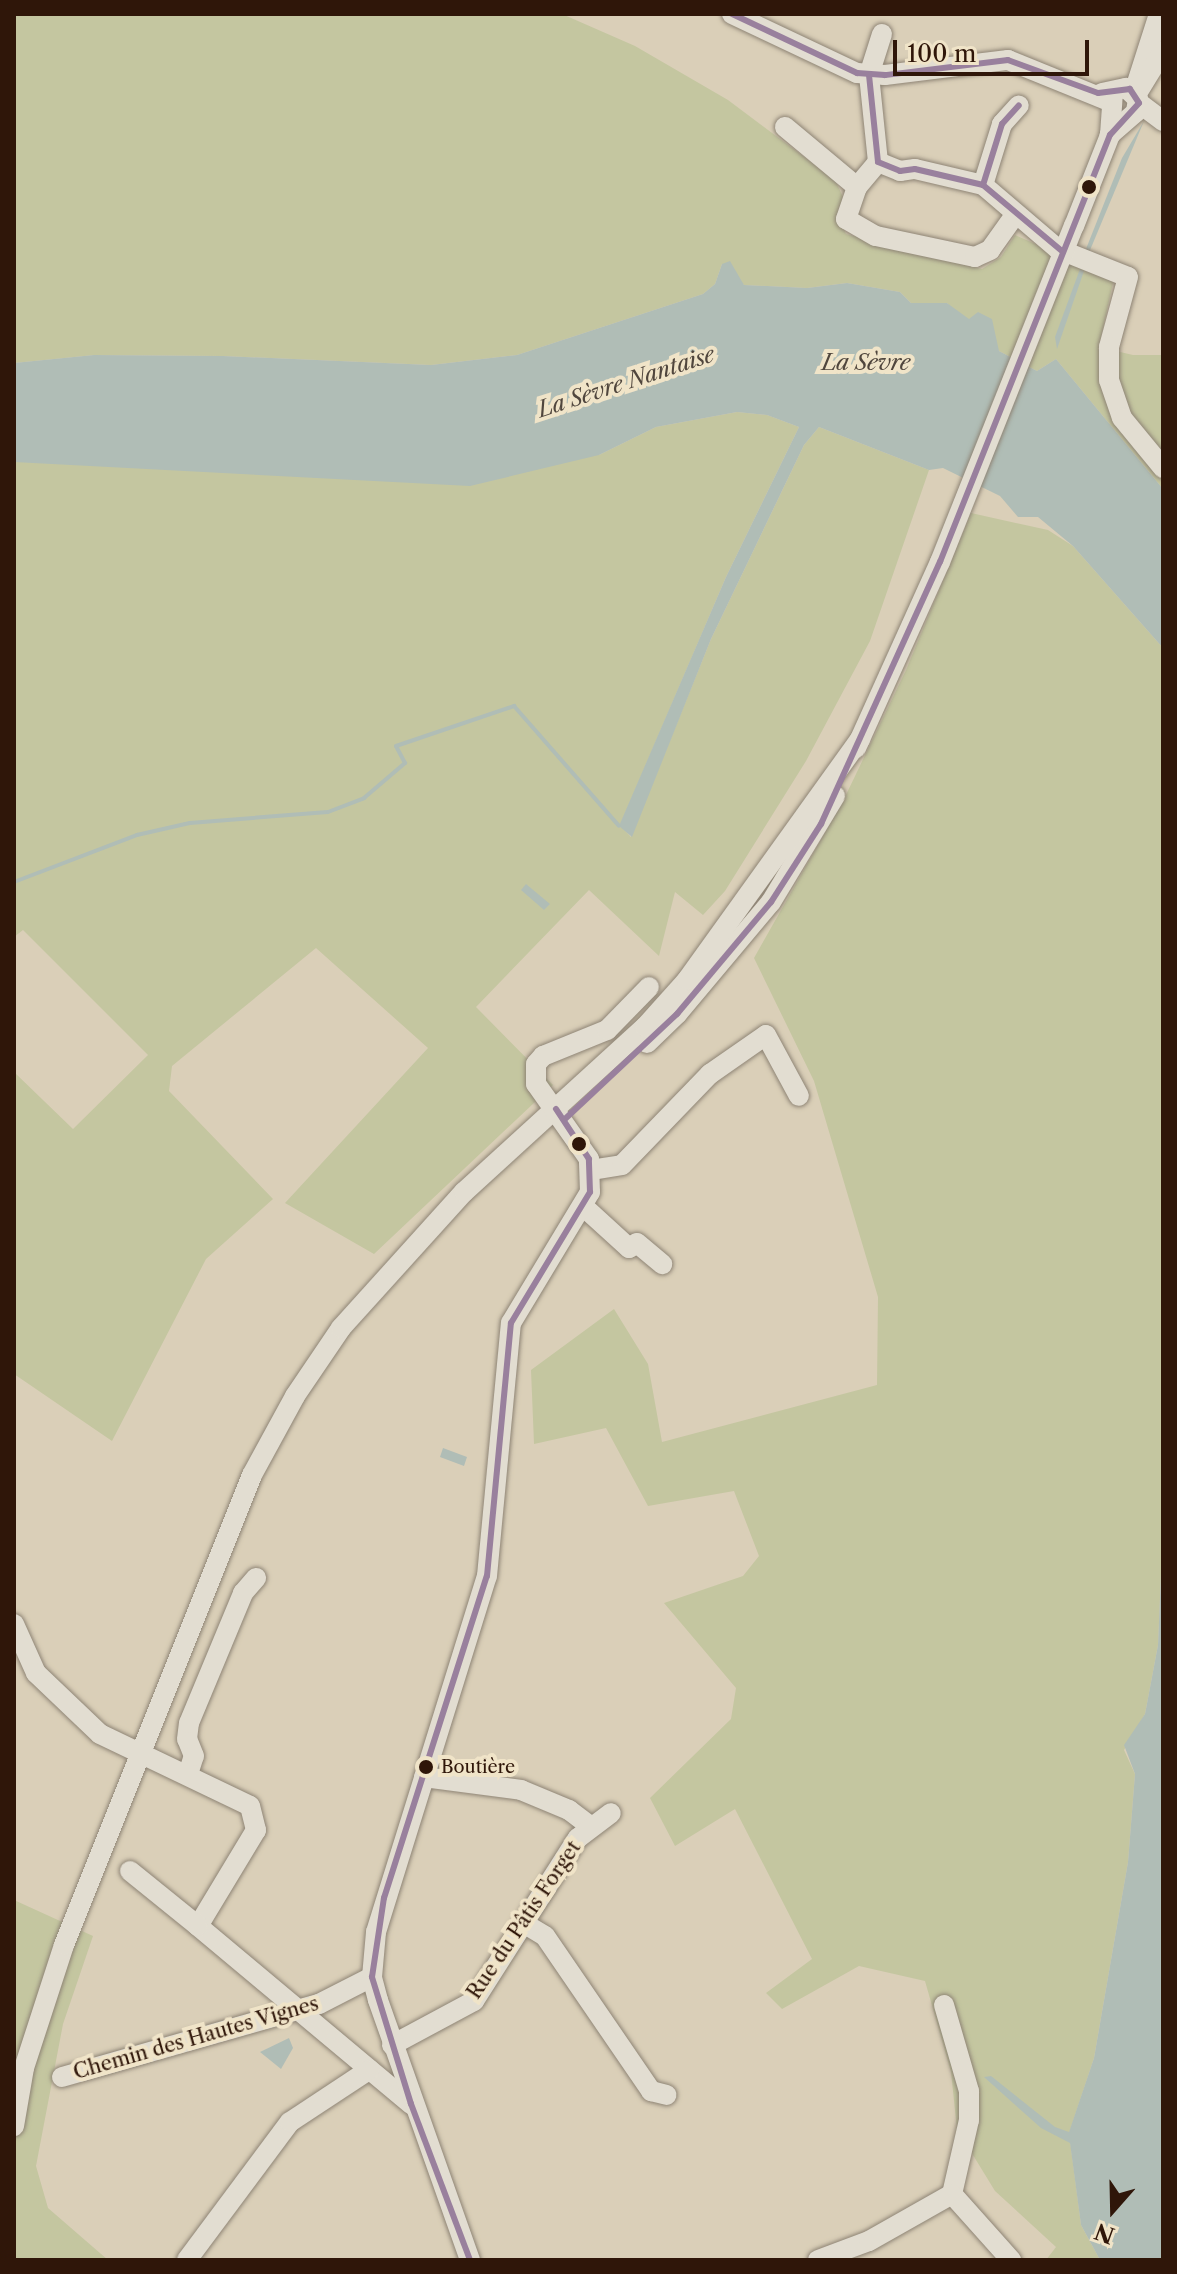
<!DOCTYPE html>
<meta charset="utf-8">
<style>
body{margin:0}
#map{position:relative;width:1177px;height:2274px;overflow:hidden;background:#dacfb8;font-family:"Libre Caslon Text",serif}
div>[style]{position:absolute}
.green>*{inset:0;background:#c4c6a0}
.water>*{inset:0;background:#b0bdb6}
.stream>*{height:4px;margin:-2px;padding:0 2px;transform-origin:2px;border-radius:2px;background:#b0bdb6}
.roads{filter:drop-shadow(0 0 2px #8e8475) drop-shadow(0 0 2px #8e8475)}
.minor>*{height:20px;margin:-10px;padding:0 10px;transform-origin:10px;border-radius:10px;background:#e2ddd1}
.bus-1>*{height:6px;margin:-3px;padding:0 3px;transform-origin:3px;border-radius:3px;background:#99809d}
.dots>*{width:22px;height:22px;translate:-50% -50%;box-sizing:border-box;border:4px solid #f0e4c8;border-radius:50%}
span{translate:-50% -50%;white-space:nowrap;text-align:center;line-height:1.15;-webkit-text-stroke:8px #f0e4c8;paint-order:stroke}
.bus-label{font-size:18px;color:#2f1609}
.left{translate:0 -50%;text-align:left}
.street-label{font-size:20px;color:#2f1609}
.water-label{font-size:22px;color:#50463d;font-style:italic}
.frame{position:absolute;inset:0;border:16px solid #2f1609;pointer-events:none}
.north{position:absolute;left:1073px;top:2170px;width:80px;height:80px;-webkit-text-stroke:6px #f0e4c8;paint-order:stroke;rotate:200deg;font-size:22px;font-weight:700;line-height:32px;text-align:center;color:#2f1609}
.north::after{content:'';display:block;margin:auto;width:28px;height:36px;background:#2f1609;clip-path:polygon(50% 0,100% 100%,50% 72%,0 100%)}
.scale{position:absolute;left:893px;top:40px;width:196px;height:36px;box-sizing:border-box;border:4px solid #2f1609;border-top:0;padding-left:10px;font-size:24px;line-height:28px;white-space:nowrap;color:#2f1609;-webkit-text-stroke:6px #f0e4c8;paint-order:stroke}
</style>
<div id="map">
<div class="green">
<i style="clip-path:polygon(14px 14px,562px 14px,635px 46px,728px 100px,835px 180px,843px 197px,837px 215px,846px 234px,982px 269px,1001px 257px,1015px 235px,1114px 278px,1099px 347px,1133px 355px,1163px 355px,1163px 489px,1056px 359px,1037px 371px,999px 351px,947px 303px,911px 303px,900px 292px,847px 283px,807px 288px,744px 285px,722px 264px,715px 284px,703px 294px,517px 355px,431px 365px,223px 356px,94px 355px,14px 363px)"></i>
<i style="clip-path:polygon(737px 412px,767px 415px,799px 427px,726px 577px,620px 825px,631px 837px,711px 639px,804px 445px,819px 427px,929px 470px,870px 641px,806px 761px,725px 891px,703px 915px,675px 892px,659px 956px,589px 890px,476px 1007px,553px 1085px,374px 1254px,285px 1203px,428px 1048px,316px 948px,172px 1066px,169px 1091px,273px 1199px,206px 1259px,112px 1441px,14px 1374px,14px 1072px,73px 1129px,148px 1055px,23px 930px,14px 937px,14px 462px,599px 455px,656px 427px)"></i>
<i style="clip-path:polygon(971px 513px,1048px 530px,1073px 546px,1163px 648px,1163px 1528px,1158px 1645px,1145px 1714px,1124px 1750px,1135px 1774px,1128px 1862px,1094px 2058px,1069px 2133px,1081px 2225px,1100px 2260px,1046px 2260px,1056px 2247px,995px 2191px,957px 2129px,951px 2072px,925px 1981px,859px 1966px,782px 2009px,766px 1993px,812px 1959px,735px 1809px,675px 1846px,650px 1798px,731px 1719px,736px 1688px,664px 1603px,743px 1576px,759px 1556px,734px 1491px,648px 1506px,606px 1428px,534px 1444px,531px 1370px,614px 1309px,648px 1364px,662px 1442px,877px 1385px,878px 1297px,814px 1081px,754px 958px,844px 799px,906px 670px)"></i>
<i style="clip-path:polygon(14px 1900px,93px 1936px,63px 2024px,36px 2166px,48px 2208px,108px 2260px,14px 2260px)"></i>
</div>
<div class="water">
<i style="clip-path:polygon(1144px 121px,1088px 255px,1084px 254px,1122px 158px)"></i>
<i style="clip-path:polygon(730px 261px,744px 285px,807px 288px,847px 283px,900px 292px,911px 303px,947px 303px,969px 319px,978px 312px,992px 319px,999px 351px,1037px 371px,1056px 359px,1163px 489px,1163px 648px,1073px 546px,1038px 517px,1018px 517px,1000px 496px,943px 468px,929px 470px,819px 427px,804px 445px,711px 639px,632px 837px,619px 826px,726px 577px,799px 427px,767px 415px,737px 412px,656px 427px,599px 455px,470px 486px,14px 462px,14px 363px,94px 355px,223px 356px,431px 365px,517px 355px,703px 294px,715px 284px,722px 264px)"></i>
<i style="clip-path:polygon(1080px 269px,1084px 271px,1057px 349px,1055px 337px)"></i>
<i style="clip-path:polygon(526px 884px,550px 904px,544px 910px,521px 890px)"></i>
<i style="clip-path:polygon(443px 1448px,467px 1457px,464px 1466px,440px 1457px)"></i>
<i style="clip-path:polygon(1163px 1528px,1163px 2260px,1100px 2260px,1081px 2225px,1070px 2143px,1041px 2128px,984px 2077px,991px 2076px,1055px 2127px,1069px 2132px,1094px 2058px,1128px 1862px,1135px 1774px,1124px 1745px,1145px 1714px,1158px 1645px)"></i>
<i style="clip-path:polygon(289px 2038px,293px 2048px,281px 2069px,260px 2052px)"></i>
</div>
<div class="stream">
<i style="left:14px;top:882px;width:132px;rotate:-20.9deg"></i>
<i style="left:137px;top:835px;width:54px;rotate:-12.8deg"></i>
<i style="left:190px;top:823px;width:138px;rotate:-4.6deg"></i>
<i style="left:328px;top:812px;width:39px;rotate:-21deg"></i>
<i style="left:364px;top:798px;width:54px;rotate:-40.5deg"></i>
<i style="left:405px;top:763px;width:19px;rotate:-118deg"></i>
<i style="left:396px;top:746px;width:125px;rotate:-18.7deg"></i>
<i style="left:514px;top:706px;width:159px;rotate:48.8deg"></i>
</div>
<div class="roads">
<div class="minor">
<i style="left:732px;top:14px;width:138px;rotate:25.3deg"></i>
<i style="left:857px;top:73px;width:28px;rotate:4deg"></i>
<i style="left:885px;top:75px;width:124px;rotate:-7deg"></i>
<i style="left:1008px;top:60px;width:109px;rotate:22.1deg"></i>
<i style="left:882px;top:34px;width:43px;rotate:107.6deg"></i>
<i style="left:869px;top:75px;width:87px;rotate:84.1deg"></i>
<i style="left:878px;top:162px;width:24px;rotate:22deg"></i>
<i style="left:900px;top:171px;width:15px;rotate:-8deg"></i>
<i style="left:915px;top:169px;width:70px;rotate:13.2deg"></i>
<i style="left:983px;top:185px;width:99px;rotate:40.5deg"></i>
<i style="left:1058px;top:249px;width:75px;rotate:21.8deg"></i>
<i style="left:1128px;top:277px;width:73px;rotate:105.2deg"></i>
<i style="left:1109px;top:347px;width:33px;rotate:90deg"></i>
<i style="left:1109px;top:380px;width:40px;rotate:71.1deg"></i>
<i style="left:1122px;top:418px;width:65px;rotate:50.6deg"></i>
<i style="left:1134px;top:92px;width:82px;rotate:-72.2deg"></i>
<i style="left:1102px;top:93px;width:25px;rotate:-12deg"></i>
<i style="left:1126px;top:88px;width:16px;rotate:43deg"></i>
<i style="left:1138px;top:99px;width:13px;rotate:99deg"></i>
<i style="left:1136px;top:112px;width:35px;rotate:139deg"></i>
<i style="left:1136px;top:95px;width:52px;rotate:-58.5deg"></i>
<i style="left:1139px;top:103px;width:30px;rotate:37deg"></i>
<i style="left:785px;top:127px;width:94px;rotate:39.8deg"></i>
<i style="left:878px;top:162px;width:33px;rotate:130deg"></i>
<i style="left:857px;top:187px;width:34px;rotate:109deg"></i>
<i style="left:846px;top:219px;width:34px;rotate:30deg"></i>
<i style="left:876px;top:236px;width:101px;rotate:12deg"></i>
<i style="left:975px;top:257px;width:17px;rotate:-25deg"></i>
<i style="left:990px;top:250px;width:43px;rotate:-54.5deg"></i>
<i style="left:983px;top:185px;width:64px;rotate:-72.7deg"></i>
<i style="left:1002px;top:124px;width:25px;rotate:-48deg"></i>
<i style="left:856px;top:748px;width:204px;rotate:-65.7deg"></i>
<i style="left:940px;top:562px;width:362px;rotate:-68.3deg"></i>
<i style="left:1074px;top:226px;width:98px;rotate:-68.4deg"></i>
<i style="left:1110px;top:135px;width:43px;rotate:-86deg"></i>
<i style="left:647px;top:1043px;width:42px;rotate:-44deg"></i>
<i style="left:677px;top:1014px;width:146px;rotate:-50deg"></i>
<i style="left:771px;top:902px;width:124px;rotate:-58.9deg"></i>
<i style="left:591px;top:1170px;width:31px;rotate:-9deg"></i>
<i style="left:622px;top:1165px;width:127px;rotate:-46deg"></i>
<i style="left:710px;top:1074px;width:68px;rotate:-34.9deg"></i>
<i style="left:766px;top:1035px;width:69px;rotate:61.6deg"></i>
<i style="left:584px;top:1207px;width:61px;rotate:42.3deg"></i>
<i style="left:629px;top:1248px;width:9px;rotate:-32deg"></i>
<i style="left:637px;top:1243px;width:33px;rotate:40deg"></i>
<i style="left:14px;top:1624px;width:54px;rotate:65.8deg"></i>
<i style="left:36px;top:1673px;width:88px;rotate:43.6deg"></i>
<i style="left:100px;top:1734px;width:166px;rotate:25.6deg"></i>
<i style="left:250px;top:1806px;width:25px;rotate:76deg"></i>
<i style="left:256px;top:1830px;width:112px;rotate:121.1deg"></i>
<i style="left:198px;top:1926px;width:278px;rotate:39.9deg"></i>
<i style="left:188px;top:1774px;width:19px;rotate:-72deg"></i>
<i style="left:194px;top:1756px;width:18px;rotate:-112deg"></i>
<i style="left:187px;top:1739px;width:16px;rotate:-83deg"></i>
<i style="left:189px;top:1723px;width:141px;rotate:-67.4deg"></i>
<i style="left:243px;top:1593px;width:20px;rotate:-49deg"></i>
<i style="left:424px;top:1777px;width:98px;rotate:7.6deg"></i>
<i style="left:521px;top:1790px;width:52px;rotate:22.6deg"></i>
<i style="left:569px;top:1810px;width:26px;rotate:37deg"></i>
<i style="left:130px;top:1871px;width:87px;rotate:39deg"></i>
<i style="left:525px;top:1924px;width:23px;rotate:31deg"></i>
<i style="left:545px;top:1936px;width:188px;rotate:55.6deg"></i>
<i style="left:651px;top:2091px;width:16px;rotate:14deg"></i>
<i style="left:944px;top:2005px;width:90px;rotate:73.8deg"></i>
<i style="left:969px;top:2091px;width:29px;rotate:90deg"></i>
<i style="left:969px;top:2120px;width:76px;rotate:102.9deg"></i>
<i style="left:952px;top:2194px;width:89px;rotate:48.2deg"></i>
<i style="left:392px;top:2045px;width:93px;rotate:-28.2deg"></i>
<i style="left:474px;top:2001px;width:193px;rotate:-57.5deg"></i>
<i style="left:578px;top:1838px;width:41px;rotate:-37.1deg"></i>
<i style="left:62px;top:2077px;width:267px;rotate:-15.9deg"></i>
<i style="left:319px;top:2004px;width:59px;rotate:-27deg"></i>
<i style="left:14px;top:2126px;width:59px;rotate:-80.2deg"></i>
<i style="left:24px;top:2068px;width:129px;rotate:-72deg"></i>
<i style="left:64px;top:1945px;width:506px;rotate:-68.2deg"></i>
<i style="left:252px;top:1475px;width:90px;rotate:-61.4deg"></i>
<i style="left:295px;top:1396px;width:82px;rotate:-55.9deg"></i>
<i style="left:341px;top:1328px;width:183px;rotate:-47.9deg"></i>
<i style="left:464px;top:1192px;width:245px;rotate:-42.4deg"></i>
<i style="left:645px;top:1027px;width:63px;rotate:-48.2deg"></i>
<i style="left:687px;top:980px;width:297px;rotate:-54.3deg"></i>
<i style="left:187px;top:2260px;width:172px;rotate:-53.3deg"></i>
<i style="left:290px;top:2122px;width:95px;rotate:-33.4deg"></i>
<i style="left:470px;top:2260px;width:276px;rotate:-109.5deg"></i>
<i style="left:378px;top:2000px;width:24px;rotate:-105deg"></i>
<i style="left:372px;top:1977px;width:45px;rotate:-84.9deg"></i>
<i style="left:376px;top:1932px;width:373px;rotate:-72.7deg"></i>
<i style="left:487px;top:1576px;width:254px;rotate:-84.6deg"></i>
<i style="left:511px;top:1323px;width:153px;rotate:-58.9deg"></i>
<i style="left:590px;top:1192px;width:33px;rotate:-92deg"></i>
<i style="left:589px;top:1159px;width:92px;rotate:-125.2deg"></i>
<i style="left:536px;top:1084px;width:20px;rotate:-90deg"></i>
<i style="left:536px;top:1064px;width:11px;rotate:-49deg"></i>
<i style="left:543px;top:1056px;width:69px;rotate:-22.1deg"></i>
<i style="left:607px;top:1030px;width:60px;rotate:-45.7deg"></i>
<i style="left:818px;top:2260px;width:54px;rotate:-20.4deg"></i>
<i style="left:869px;top:2241px;width:95px;rotate:-29.5deg"></i>
</div>
</div>
<div class="bus-1">
<i style="left:869px;top:75px;width:87px;rotate:84.1deg"></i>
<i style="left:878px;top:162px;width:24px;rotate:22deg"></i>
<i style="left:900px;top:171px;width:15px;rotate:-8deg"></i>
<i style="left:915px;top:169px;width:70px;rotate:13.2deg"></i>
<i style="left:983px;top:185px;width:104px;rotate:39.9deg"></i>
<i style="left:983px;top:185px;width:64px;rotate:-72.7deg"></i>
<i style="left:1002px;top:124px;width:25px;rotate:-48deg"></i>
<i style="left:564px;top:1120px;width:155px;rotate:-43.2deg"></i>
<i style="left:677px;top:1014px;width:146px;rotate:-50deg"></i>
<i style="left:771px;top:902px;width:93px;rotate:-57.3deg"></i>
<i style="left:821px;top:824px;width:288px;rotate:-65.6deg"></i>
<i style="left:940px;top:562px;width:460px;rotate:-68.3deg"></i>
<i style="left:1110px;top:135px;width:43px;rotate:-47.8deg"></i>
<i style="left:1139px;top:103px;width:17px;rotate:-123deg"></i>
<i style="left:1130px;top:89px;width:32px;rotate:173deg"></i>
<i style="left:1098px;top:93px;width:96px;rotate:-159.9deg"></i>
<i style="left:1008px;top:60px;width:124px;rotate:173deg"></i>
<i style="left:885px;top:75px;width:28px;rotate:-176deg"></i>
<i style="left:857px;top:73px;width:138px;rotate:-154.7deg"></i>
<i style="left:470px;top:2260px;width:167px;rotate:-110.7deg"></i>
<i style="left:411px;top:2104px;width:133px;rotate:-107.1deg"></i>
<i style="left:372px;top:1977px;width:80px;rotate:-81.4deg"></i>
<i style="left:384px;top:1898px;width:338px;rotate:-72.3deg"></i>
<i style="left:487px;top:1576px;width:254px;rotate:-84.6deg"></i>
<i style="left:511px;top:1323px;width:153px;rotate:-58.9deg"></i>
<i style="left:590px;top:1192px;width:33px;rotate:-92deg"></i>
<i style="left:589px;top:1159px;width:60px;rotate:-123.4deg"></i>
</div>
<div class="dots">
<i style="left:1089px;top:187px;background:#2f1609"></i>
<i style="left:579px;top:1144px;background:#2f1609"></i>
<i style="left:426px;top:1767px;background:#2f1609"></i>
</div>
<div class="bus-label">
<span class="left" style="left:441px;top:1767px">Boutière</span>
</div>
<div class="street-label">
<span style="left:524px;top:1920px;rotate:-56deg">Rue du Pâtis Forget</span>
<span style="left:196px;top:2038px;rotate:-16deg">Chemin des Hautes Vignes</span>
</div>
<div class="water-label">
<span style="left:866px;top:363px">La Sèvre</span>
<span style="left:626px;top:382px;rotate:-18deg">La Sèvre Nantaise</span>
</div>
<div class="frame"></div>
<div class="north">N</div>
<div class="scale">100 m</div>
</div>
